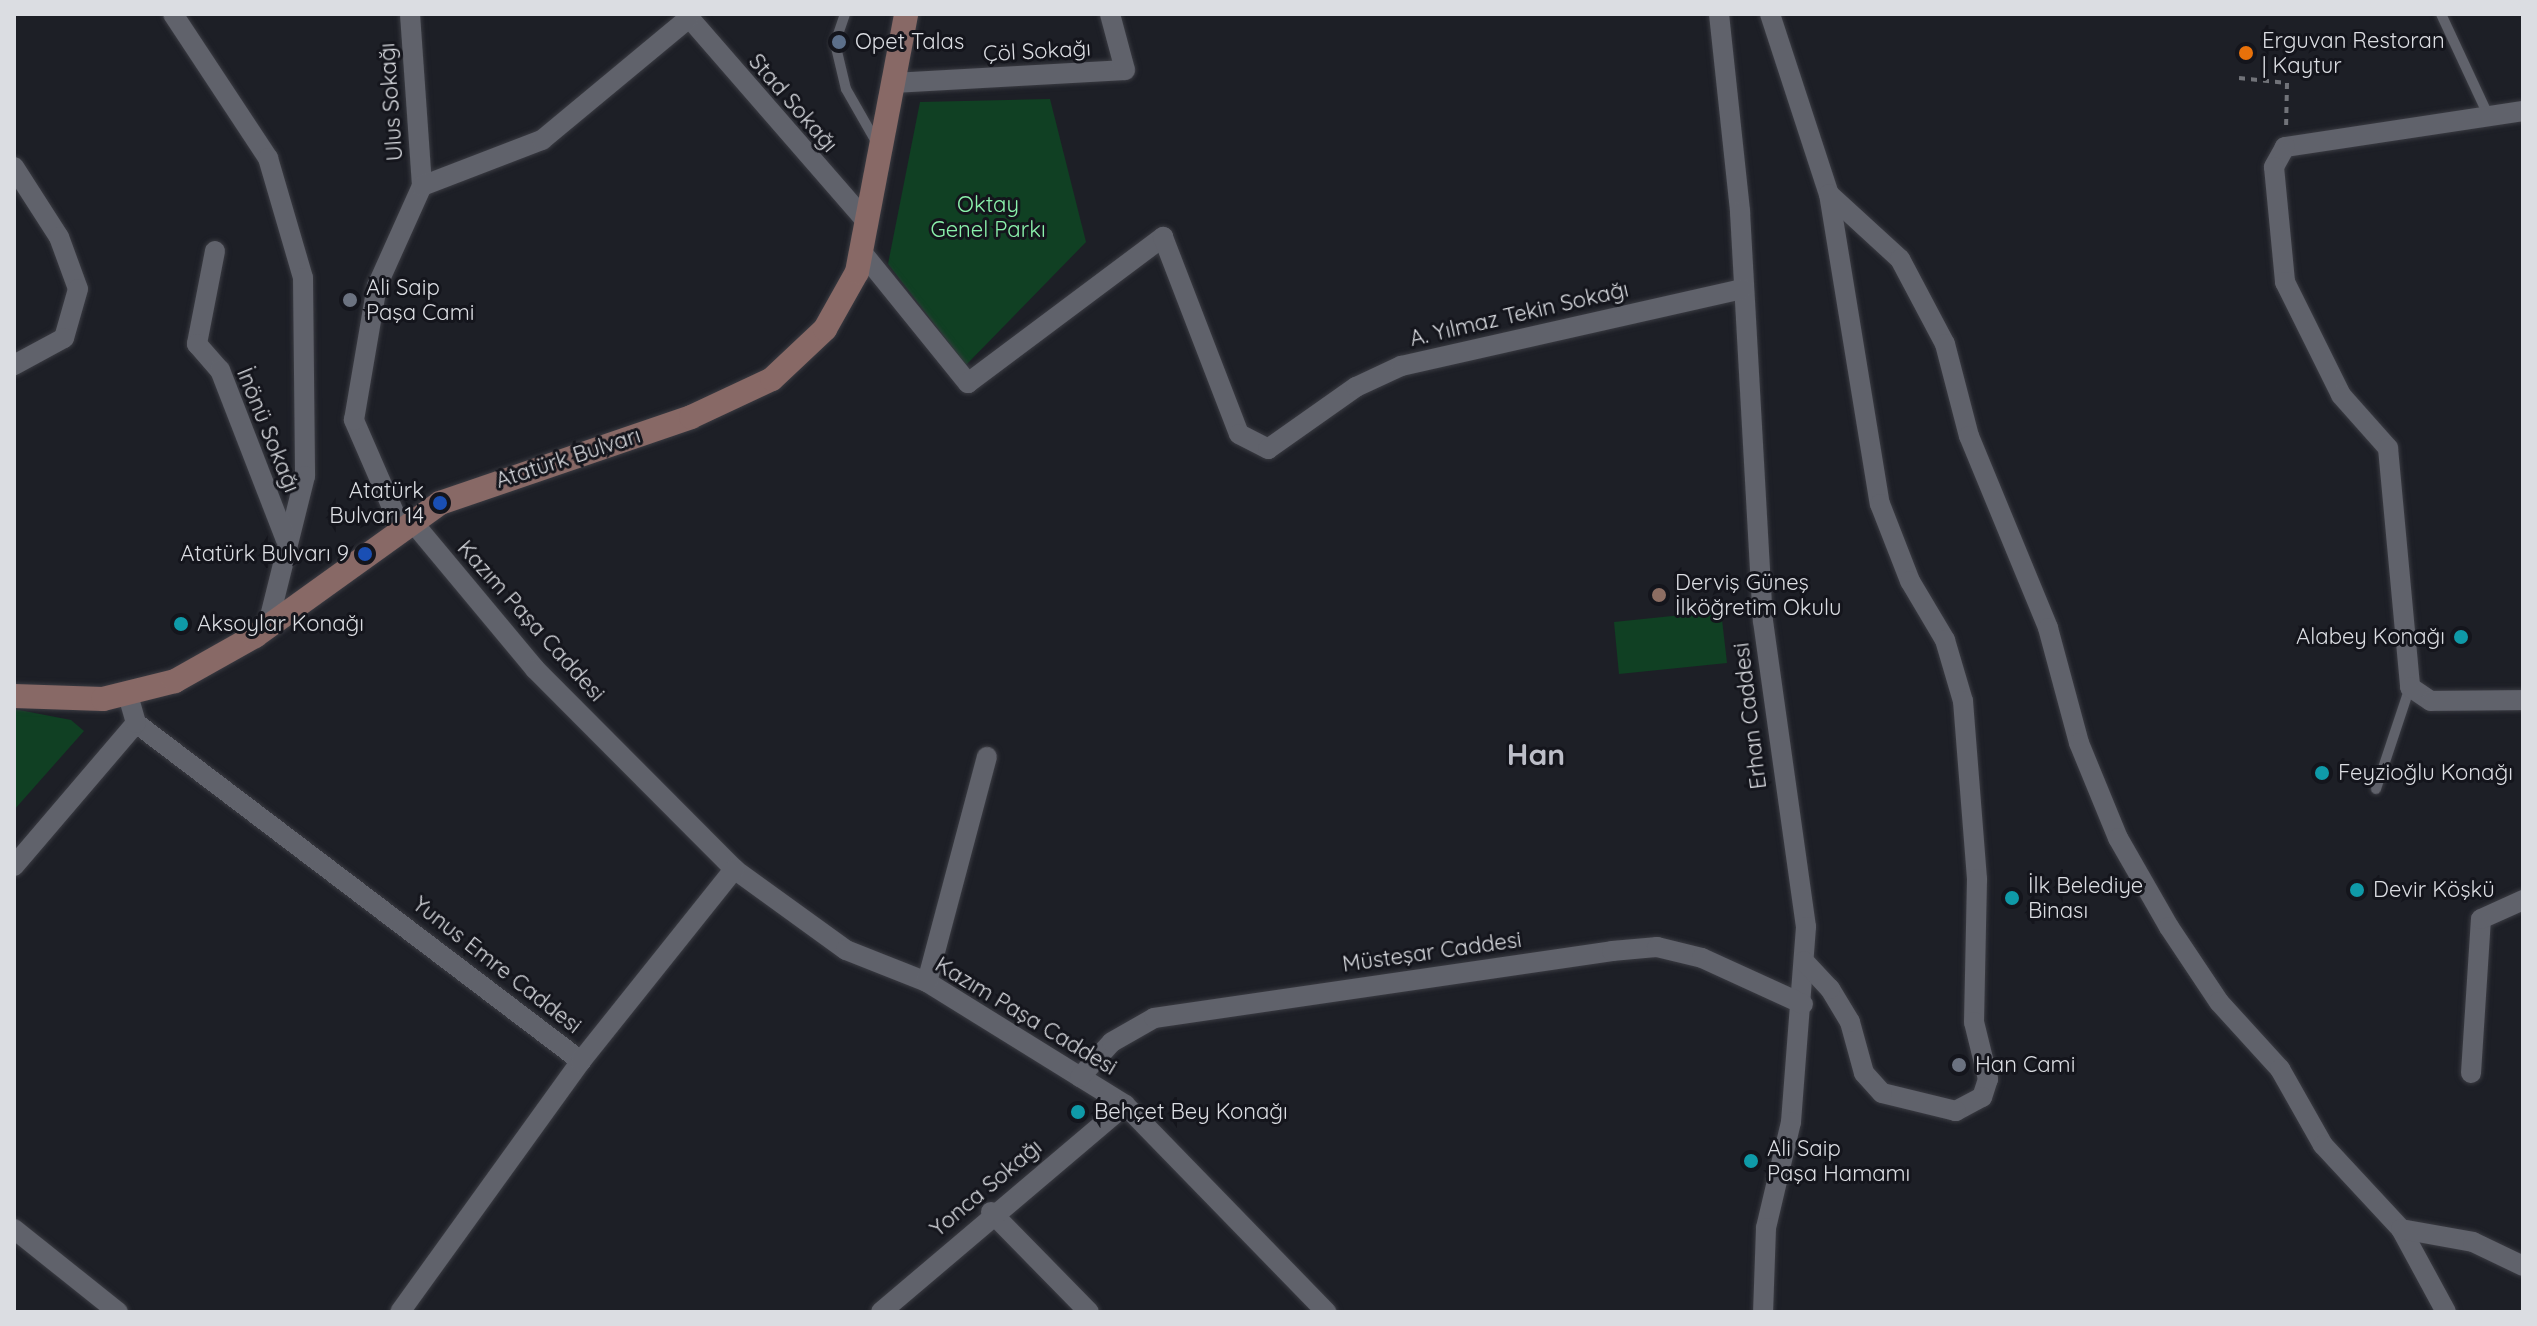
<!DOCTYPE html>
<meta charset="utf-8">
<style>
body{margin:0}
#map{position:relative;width:2537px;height:1326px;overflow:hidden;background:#1d1f26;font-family:Quicksand,sans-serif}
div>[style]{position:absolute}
.green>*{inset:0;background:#104023}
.path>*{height:4px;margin-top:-2px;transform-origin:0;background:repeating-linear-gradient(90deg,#717379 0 6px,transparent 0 12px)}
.roads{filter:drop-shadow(0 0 2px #3a3b42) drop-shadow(0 0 2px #3a3b42)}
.service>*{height:10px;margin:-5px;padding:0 5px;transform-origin:5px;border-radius:5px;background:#60626b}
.minor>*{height:20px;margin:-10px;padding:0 10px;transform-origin:10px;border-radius:10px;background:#60626b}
.secondary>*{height:24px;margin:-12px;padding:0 12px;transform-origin:12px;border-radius:12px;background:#886966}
.dots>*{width:22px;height:22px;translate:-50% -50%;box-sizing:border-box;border:4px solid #14151c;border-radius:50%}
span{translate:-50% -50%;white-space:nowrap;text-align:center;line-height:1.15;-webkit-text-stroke:6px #14151c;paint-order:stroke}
.poi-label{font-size:22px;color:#dbdde2}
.left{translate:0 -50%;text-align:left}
.right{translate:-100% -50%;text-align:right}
.street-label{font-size:22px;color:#dbdde2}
.park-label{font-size:22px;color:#8bf2ac}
.district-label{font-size:30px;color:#bcbec8;font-weight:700}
.frame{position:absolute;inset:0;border:16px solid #dbdde2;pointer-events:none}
</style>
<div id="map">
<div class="green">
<i style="clip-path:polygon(1050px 99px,1086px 242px,966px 365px,888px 264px,920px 102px)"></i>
<i style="clip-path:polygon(1721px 611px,1727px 663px,1619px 674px,1614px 622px)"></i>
<i style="clip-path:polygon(14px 709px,71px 720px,84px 731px,14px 810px)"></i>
</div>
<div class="path">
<i style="left:2239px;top:78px;width:48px;rotate:5.9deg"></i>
<i style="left:2287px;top:83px;width:46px;rotate:91.2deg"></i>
</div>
<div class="roads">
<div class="service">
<i style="left:845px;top:14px;width:31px;rotate:109deg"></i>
<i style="left:835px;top:43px;width:47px;rotate:76.6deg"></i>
<i style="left:846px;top:89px;width:64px;rotate:60.3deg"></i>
<i style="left:2441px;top:14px;width:114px;rotate:65deg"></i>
<i style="left:2376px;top:789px;width:108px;rotate:-71.6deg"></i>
</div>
<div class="minor">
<i style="left:173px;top:14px;width:173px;rotate:56.6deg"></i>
<i style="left:268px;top:158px;width:125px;rotate:73.7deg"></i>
<i style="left:303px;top:278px;width:198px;rotate:89.4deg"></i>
<i style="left:305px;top:476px;width:157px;rotate:104deg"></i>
<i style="left:410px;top:14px;width:172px;rotate:86deg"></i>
<i style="left:686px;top:14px;width:276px;rotate:49deg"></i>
<i style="left:1719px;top:14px;width:199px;rotate:83.9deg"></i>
<i style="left:1740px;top:212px;width:410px;rotate:86.8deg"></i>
<i style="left:1763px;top:621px;width:309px;rotate:82deg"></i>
<i style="left:1806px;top:927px;width:196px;rotate:94.4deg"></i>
<i style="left:1791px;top:1122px;width:109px;rotate:103.3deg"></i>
<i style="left:1766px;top:1228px;width:84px;rotate:92deg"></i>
<i style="left:1770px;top:14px;width:189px;rotate:71.9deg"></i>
<i style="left:1829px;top:194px;width:314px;rotate:80.7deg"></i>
<i style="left:1880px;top:504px;width:83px;rotate:68.7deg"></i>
<i style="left:1910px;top:581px;width:69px;rotate:59.3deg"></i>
<i style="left:1945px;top:640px;width:64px;rotate:73.6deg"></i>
<i style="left:1963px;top:701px;width:179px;rotate:85.5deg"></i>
<i style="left:1977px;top:879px;width:143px;rotate:91.2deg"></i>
<i style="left:1974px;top:1022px;width:59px;rotate:76.2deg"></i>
<i style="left:1988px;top:1079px;width:19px;rotate:108deg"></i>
<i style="left:1982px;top:1097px;width:30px;rotate:152deg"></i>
<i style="left:1956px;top:1111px;width:76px;rotate:-166.3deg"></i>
<i style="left:1882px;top:1093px;width:27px;rotate:-132deg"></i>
<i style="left:1864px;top:1073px;width:53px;rotate:-105.4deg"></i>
<i style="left:1850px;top:1022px;width:39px;rotate:-121deg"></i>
<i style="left:1830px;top:989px;width:38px;rotate:-133deg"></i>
<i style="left:894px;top:83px;width:231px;rotate:-3.2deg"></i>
<i style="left:1125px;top:70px;width:58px;rotate:-105deg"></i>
<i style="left:2523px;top:111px;width:241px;rotate:171.4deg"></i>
<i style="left:2285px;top:147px;width:23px;rotate:119deg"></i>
<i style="left:2274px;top:167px;width:116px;rotate:84.5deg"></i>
<i style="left:2285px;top:282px;width:126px;rotate:63.6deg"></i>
<i style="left:2341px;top:395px;width:71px;rotate:48.4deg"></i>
<i style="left:2388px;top:448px;width:240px;rotate:84.7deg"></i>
<i style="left:2410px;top:687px;width:25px;rotate:34deg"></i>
<i style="left:2431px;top:701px;width:92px;rotate:-0.6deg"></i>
<i style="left:14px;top:167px;width:83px;rotate:57.3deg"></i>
<i style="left:59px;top:237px;width:55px;rotate:69.9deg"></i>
<i style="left:78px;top:289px;width:51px;rotate:105.9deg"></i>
<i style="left:64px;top:338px;width:57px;rotate:151.6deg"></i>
<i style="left:1829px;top:194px;width:96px;rotate:42.5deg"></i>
<i style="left:1900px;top:259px;width:96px;rotate:62.1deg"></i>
<i style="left:1945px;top:344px;width:95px;rotate:75.4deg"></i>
<i style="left:1969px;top:436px;width:208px;rotate:67.6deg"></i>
<i style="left:2048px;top:628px;width:119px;rotate:74.9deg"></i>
<i style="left:2079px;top:743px;width:103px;rotate:67.7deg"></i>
<i style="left:2118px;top:838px;width:103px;rotate:60.2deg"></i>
<i style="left:2169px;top:927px;width:90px;rotate:56.3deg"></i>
<i style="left:2219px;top:1002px;width:91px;rotate:47.7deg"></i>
<i style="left:2280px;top:1069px;width:87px;rotate:60.5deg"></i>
<i style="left:2323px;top:1145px;width:115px;rotate:47.1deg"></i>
<i style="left:2401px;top:1229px;width:94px;rotate:61.5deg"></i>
<i style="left:215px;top:251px;width:95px;rotate:101deg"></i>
<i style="left:197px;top:344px;width:35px;rotate:49deg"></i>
<i style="left:220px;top:370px;width:182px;rotate:68.8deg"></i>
<i style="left:861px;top:251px;width:170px;rotate:51deg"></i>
<i style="left:968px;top:383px;width:244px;rotate:-36.8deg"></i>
<i style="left:1163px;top:237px;width:211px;rotate:68.9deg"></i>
<i style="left:1239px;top:434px;width:33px;rotate:27deg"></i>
<i style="left:1268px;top:449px;width:108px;rotate:-35.2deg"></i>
<i style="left:1356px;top:387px;width:50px;rotate:-25deg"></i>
<i style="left:1401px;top:366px;width:350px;rotate:-12.7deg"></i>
<i style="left:411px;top:520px;width:194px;rotate:50.2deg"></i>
<i style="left:535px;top:669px;width:282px;rotate:45.1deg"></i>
<i style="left:734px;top:869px;width:138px;rotate:35.9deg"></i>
<i style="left:846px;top:950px;width:87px;rotate:21.6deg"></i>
<i style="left:927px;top:982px;width:233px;rotate:31.8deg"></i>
<i style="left:1125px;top:1105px;width:289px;rotate:45.8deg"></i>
<i style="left:400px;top:526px;width:116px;rotate:-113.5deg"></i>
<i style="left:354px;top:420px;width:136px;rotate:-80.3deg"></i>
<i style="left:377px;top:286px;width:110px;rotate:-65.8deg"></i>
<i style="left:422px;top:186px;width:129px;rotate:-21deg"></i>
<i style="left:542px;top:140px;width:190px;rotate:-39.7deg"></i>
<i style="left:136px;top:723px;width:559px;rotate:37.22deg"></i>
<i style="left:581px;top:1061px;width:309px;rotate:125.8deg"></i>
<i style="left:14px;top:866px;width:188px;rotate:-49.5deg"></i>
<i style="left:136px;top:723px;width:29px;rotate:-106deg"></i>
<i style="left:927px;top:982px;width:233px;rotate:-75.1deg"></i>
<i style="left:581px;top:1061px;width:246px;rotate:-51.4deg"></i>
<i style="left:2471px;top:1073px;width:154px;rotate:-86.3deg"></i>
<i style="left:2481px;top:919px;width:46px;rotate:-24.3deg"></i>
<i style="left:1080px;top:1077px;width:47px;rotate:-47.6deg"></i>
<i style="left:1112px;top:1042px;width:48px;rotate:-29.7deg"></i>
<i style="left:1154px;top:1018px;width:463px;rotate:-8.3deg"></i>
<i style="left:1612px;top:951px;width:45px;rotate:-5.1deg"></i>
<i style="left:1657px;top:947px;width:46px;rotate:13.7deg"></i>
<i style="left:1702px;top:958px;width:111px;rotate:24.5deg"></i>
<i style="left:991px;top:1212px;width:140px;rotate:45.6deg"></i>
<i style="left:14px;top:1229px;width:133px;rotate:38.6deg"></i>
<i style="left:2401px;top:1229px;width:73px;rotate:10.2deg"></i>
<i style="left:2473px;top:1242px;width:55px;rotate:25.6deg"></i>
<i style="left:881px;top:1312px;width:320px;rotate:-40.3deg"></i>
</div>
<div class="secondary">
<i style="left:14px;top:696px;width:89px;rotate:1.9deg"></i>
<i style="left:103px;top:699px;width:74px;rotate:-14deg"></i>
<i style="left:175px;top:681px;width:92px;rotate:-29.4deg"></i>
<i style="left:255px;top:636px;width:228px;rotate:-35.7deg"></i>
<i style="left:440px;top:503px;width:265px;rotate:-18.9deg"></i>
<i style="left:691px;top:417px;width:89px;rotate:-25.1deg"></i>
<i style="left:772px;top:379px;width:73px;rotate:-43.3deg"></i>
<i style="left:825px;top:329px;width:65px;rotate:-60.7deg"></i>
<i style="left:857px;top:272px;width:263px;rotate:-79.2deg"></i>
</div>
</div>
<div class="dots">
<i style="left:839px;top:42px;background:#5c6f8a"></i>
<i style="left:2246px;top:53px;background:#e8710a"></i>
<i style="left:350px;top:300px;background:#6b7280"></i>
<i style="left:440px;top:503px;background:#1a4fb4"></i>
<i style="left:365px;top:554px;background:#1a4fb4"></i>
<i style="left:1659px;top:595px;background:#8d6e63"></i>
<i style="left:181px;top:624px;background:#0f9aa8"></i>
<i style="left:2461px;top:637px;background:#0f9aa8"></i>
<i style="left:2322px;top:773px;background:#0f9aa8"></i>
<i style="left:2357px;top:890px;background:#0f9aa8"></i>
<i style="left:2012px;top:898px;background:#0f9aa8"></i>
<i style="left:1959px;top:1065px;background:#6b7280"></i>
<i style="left:1078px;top:1112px;background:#0f9aa8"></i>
<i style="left:1751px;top:1161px;background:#0f9aa8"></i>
</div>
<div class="poi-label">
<span class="left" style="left:2262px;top:53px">Erguvan Restoran<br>| Kaytur</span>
<span class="left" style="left:855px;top:42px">Opet Talas</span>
<span class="left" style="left:366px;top:300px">Ali Saip<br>Paşa Cami</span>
<span class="right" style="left:424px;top:503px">Atatürk<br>Bulvarı 14</span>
<span class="right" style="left:349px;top:554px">Atatürk Bulvarı 9</span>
<span class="left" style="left:1675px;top:595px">Derviş Güneş<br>İlköğretim Okulu</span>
<span class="left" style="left:197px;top:624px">Aksoylar Konağı</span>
<span class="right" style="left:2445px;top:637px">Alabey Konağı</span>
<span class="left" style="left:2338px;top:773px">Feyzioğlu Konağı</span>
<span class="left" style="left:2028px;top:898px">İlk Belediye<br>Binası</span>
<span class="left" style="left:2373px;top:890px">Devir Köşkü</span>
<span class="left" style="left:1975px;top:1065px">Han Cami</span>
<span class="left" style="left:1094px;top:1112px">Behçet Bey Konağı</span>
<span class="left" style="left:1767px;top:1161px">Ali Saip<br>Paşa Hamamı</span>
</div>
<div class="street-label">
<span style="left:1037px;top:51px;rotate:-3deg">Çöl Sokağı</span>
<span style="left:391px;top:102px;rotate:-94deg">Ulus Sokağı</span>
<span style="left:793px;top:103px;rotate:49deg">Stad Sokağı</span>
<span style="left:1519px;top:314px;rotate:-13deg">A. Yılmaz Tekin Sokağı</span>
<span style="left:268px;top:430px;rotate:68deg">İnönü Sokağı</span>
<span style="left:568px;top:458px;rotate:-18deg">Atatürk Bulvarı</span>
<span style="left:531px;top:621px;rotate:48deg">Kazım Paşa Caddesi</span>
<span style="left:1750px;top:716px;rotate:-97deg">Erhan Caddesi</span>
<span style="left:1432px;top:952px;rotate:-8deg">Müsteşar Caddesi</span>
<span style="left:497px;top:965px;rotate:38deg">Yunus Emre Caddesi</span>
<span style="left:1026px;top:1016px;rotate:31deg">Kazım Paşa Caddesi</span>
<span style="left:986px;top:1188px;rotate:-40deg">Yonca Sokağı</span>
</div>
<div class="park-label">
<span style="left:988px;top:217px">Oktay<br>Genel Parkı</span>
</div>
<div class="district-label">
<span style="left:1536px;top:754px">Han</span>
</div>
<div class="frame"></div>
</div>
